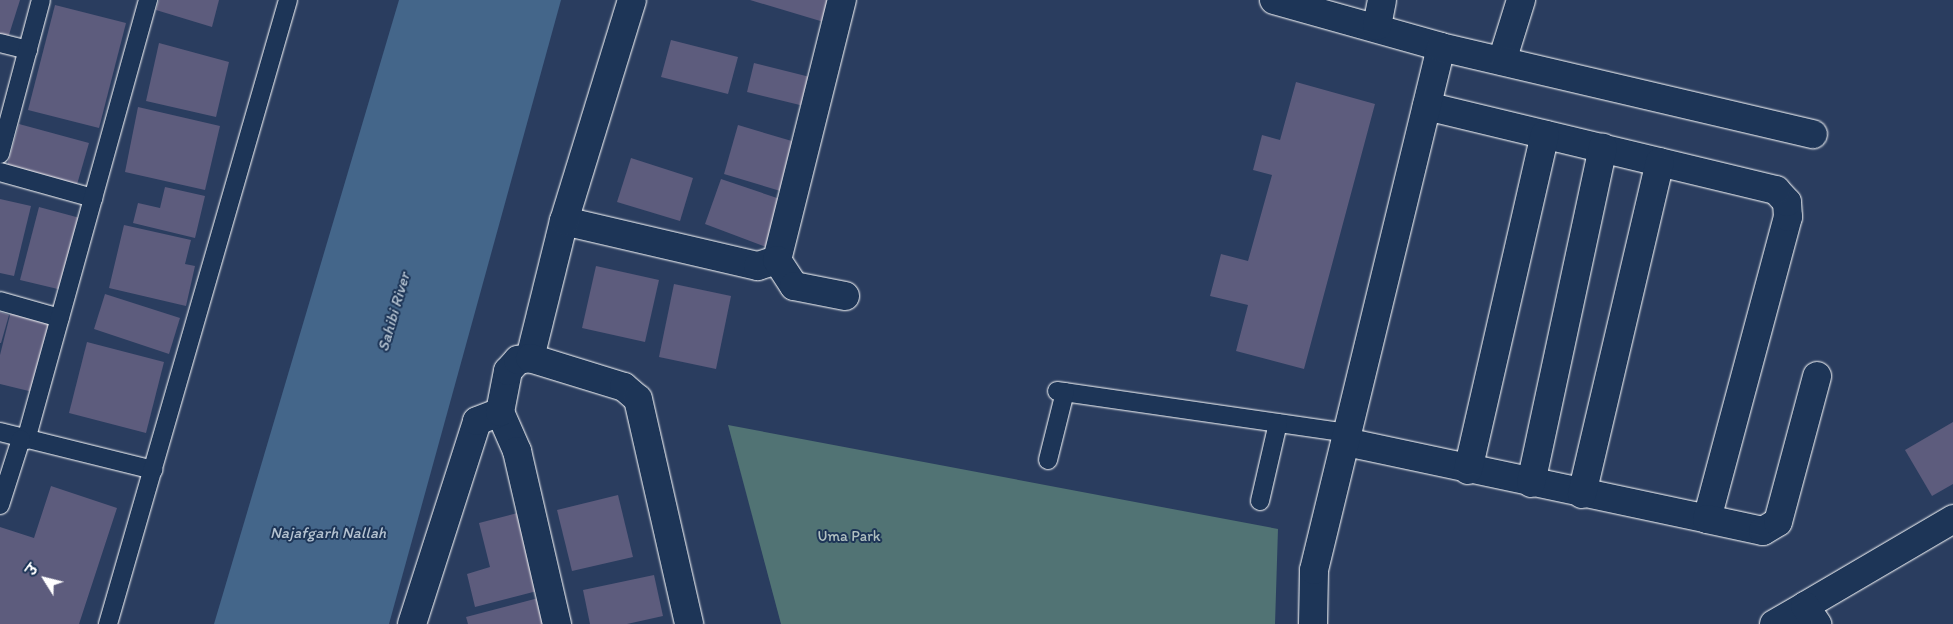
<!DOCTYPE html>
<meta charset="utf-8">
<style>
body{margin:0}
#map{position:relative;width:1953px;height:624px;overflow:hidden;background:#2a3d5f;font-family:Itim,"Playpen Sans Deva",sans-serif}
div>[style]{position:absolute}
.green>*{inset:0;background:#517374}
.water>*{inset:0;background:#44668a}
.building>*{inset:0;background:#5d5c7d}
.roads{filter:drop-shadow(0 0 1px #fff) drop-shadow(0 0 1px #fff)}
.lane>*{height:18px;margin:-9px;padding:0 9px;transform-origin:9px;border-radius:9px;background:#1d3557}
.street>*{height:28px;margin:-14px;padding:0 14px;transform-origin:14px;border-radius:14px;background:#1d3557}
span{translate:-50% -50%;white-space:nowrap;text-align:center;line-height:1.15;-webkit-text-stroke:4px #1d3557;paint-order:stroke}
.park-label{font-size:15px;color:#b1c0c0}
.water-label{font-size:16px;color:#b4c2d0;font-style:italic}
.north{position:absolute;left:20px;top:554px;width:50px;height:50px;-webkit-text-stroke:4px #1d3557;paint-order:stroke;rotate:306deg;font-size:14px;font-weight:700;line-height:20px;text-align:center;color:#fff}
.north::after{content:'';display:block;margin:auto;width:18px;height:22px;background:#fff;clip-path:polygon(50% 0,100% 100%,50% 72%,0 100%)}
</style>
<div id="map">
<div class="green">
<i style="clip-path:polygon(728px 425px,1278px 529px,1275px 624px,781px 624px)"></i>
</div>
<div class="water">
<i style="clip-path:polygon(399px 0,561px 0,389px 624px,214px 624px)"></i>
</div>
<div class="building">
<i style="clip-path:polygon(0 0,20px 0,7px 41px,0 39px)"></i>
<i style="clip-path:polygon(159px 0,219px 0,212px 27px,156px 10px)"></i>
<i style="clip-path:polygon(750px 0,833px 0,827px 23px)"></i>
<i style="clip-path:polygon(55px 5px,126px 23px,99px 128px,28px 110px)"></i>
<i style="clip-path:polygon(671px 40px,738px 57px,728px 94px,661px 77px)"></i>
<i style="clip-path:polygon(159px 43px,229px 62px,216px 117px,146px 101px)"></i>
<i style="clip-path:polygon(754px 63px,810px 77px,804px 106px,747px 92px)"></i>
<i style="clip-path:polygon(1296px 82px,1375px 104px,1304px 369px,1236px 351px,1248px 305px,1210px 296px,1221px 254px,1248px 261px,1272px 175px,1253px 170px,1262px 135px,1280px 140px)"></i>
<i style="clip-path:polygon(138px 107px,220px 126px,205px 190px,125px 172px)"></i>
<i style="clip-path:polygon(19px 124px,89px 143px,76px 188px,6px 169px)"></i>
<i style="clip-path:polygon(738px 125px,802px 144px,787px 193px,724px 174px)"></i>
<i style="clip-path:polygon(631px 158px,693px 178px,680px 221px,617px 202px)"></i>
<i style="clip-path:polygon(721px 179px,786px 201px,769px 248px,705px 224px)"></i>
<i style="clip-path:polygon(165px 187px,205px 196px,195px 238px,133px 223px,138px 203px,160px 208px)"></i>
<i style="clip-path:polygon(0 199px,31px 206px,14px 276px,0 273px)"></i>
<i style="clip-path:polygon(39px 207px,80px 218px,62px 290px,20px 280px)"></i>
<i style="clip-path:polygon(124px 225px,191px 240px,185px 264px,195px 266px,186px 306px,109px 288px)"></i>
<i style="clip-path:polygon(596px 266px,659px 280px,645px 342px,582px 328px)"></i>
<i style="clip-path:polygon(674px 284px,731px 296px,716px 369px,659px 357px)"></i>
<i style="clip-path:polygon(105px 294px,180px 318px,169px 354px,94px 329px)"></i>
<i style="clip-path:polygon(11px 311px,55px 322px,37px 393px,0 384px,0 355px)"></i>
<i style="clip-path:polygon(0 312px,9px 315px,1px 343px,0 343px)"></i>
<i style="clip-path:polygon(87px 342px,164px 362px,146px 433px,69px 413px)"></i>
<i style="clip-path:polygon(1953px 422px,1953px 484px,1932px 496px,1905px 450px)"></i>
<i style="clip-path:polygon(51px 486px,117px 508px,79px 624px,0 624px,0 527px,34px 538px)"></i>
<i style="clip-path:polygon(618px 495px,633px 557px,572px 571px,557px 510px)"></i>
<i style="clip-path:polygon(521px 512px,541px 590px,475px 607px,467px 574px,490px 567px,479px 523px)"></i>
<i style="clip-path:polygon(654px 575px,663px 616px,627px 624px,590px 624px,583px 590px)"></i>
<i style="clip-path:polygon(546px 596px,553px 624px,468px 624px,466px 617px)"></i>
</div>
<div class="roads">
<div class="lane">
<i style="left:0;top:43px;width:29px;rotate:14deg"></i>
<i style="left:0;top:154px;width:159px;rotate:-75.1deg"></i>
<i style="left:0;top:172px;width:97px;rotate:15.6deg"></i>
<i style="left:0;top:301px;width:62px;rotate:15.8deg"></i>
<i style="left:1057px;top:391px;width:293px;rotate:8.2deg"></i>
<i style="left:0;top:432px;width:158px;rotate:13.9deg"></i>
<i style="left:26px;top:440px;width:457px;rotate:-74.5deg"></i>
<i style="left:1048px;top:460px;width:70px;rotate:-76deg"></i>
<i style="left:1260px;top:501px;width:80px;rotate:-77deg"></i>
<i style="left:0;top:505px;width:69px;rotate:-72.3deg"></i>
<i style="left:108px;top:624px;width:649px;rotate:-73.91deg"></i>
</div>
<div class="street">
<i style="left:1274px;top:0;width:173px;rotate:15.7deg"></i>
<i style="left:1377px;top:26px;width:26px;rotate:-79deg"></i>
<i style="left:1502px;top:61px;width:64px;rotate:-72.7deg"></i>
<i style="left:564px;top:221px;width:199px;rotate:13.1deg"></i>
<i style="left:758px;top:266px;width:20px;rotate:-18deg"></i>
<i style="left:777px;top:260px;width:268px;rotate:-76deg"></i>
<i style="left:777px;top:260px;width:31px;rotate:57deg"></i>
<i style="left:794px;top:286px;width:52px;rotate:11.1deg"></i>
<i style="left:530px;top:358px;width:141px;rotate:-76.1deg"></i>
<i style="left:564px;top:221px;width:231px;rotate:-72.9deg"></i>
<i style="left:500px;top:412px;width:43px;rotate:66.4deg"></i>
<i style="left:517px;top:451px;width:178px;rotate:77deg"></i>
<i style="left:1346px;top:442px;width:369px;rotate:12deg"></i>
<i style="left:1707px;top:519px;width:313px;rotate:-75deg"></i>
<i style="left:1788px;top:217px;width:15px;rotate:-94deg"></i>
<i style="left:1787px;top:202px;width:16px;rotate:-133deg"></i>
<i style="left:1776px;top:190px;width:359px;rotate:-166.5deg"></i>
<i style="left:1468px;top:470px;width:344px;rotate:-77.1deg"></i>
<i style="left:1531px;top:483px;width:343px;rotate:-77.9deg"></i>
<i style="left:1582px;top:494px;width:341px;rotate:-76.8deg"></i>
<i style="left:1707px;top:519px;width:57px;rotate:12.1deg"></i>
<i style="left:1763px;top:531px;width:17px;rotate:-31deg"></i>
<i style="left:1778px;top:522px;width:151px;rotate:-75deg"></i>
<i style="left:1805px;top:606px;width:172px;rotate:-30.4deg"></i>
<i style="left:412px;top:624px;width:213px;rotate:-72.2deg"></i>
<i style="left:477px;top:421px;width:25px;rotate:-21deg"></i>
<i style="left:500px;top:412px;width:42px;rotate:-79deg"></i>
<i style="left:508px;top:371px;width:15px;rotate:-48deg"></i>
<i style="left:518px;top:360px;width:12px;rotate:-9deg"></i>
<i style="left:530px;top:358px;width:98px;rotate:17.1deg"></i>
<i style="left:624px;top:387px;width:18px;rotate:41deg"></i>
<i style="left:638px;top:399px;width:231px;rotate:77.2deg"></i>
<i style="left:1313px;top:624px;width:54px;rotate:-88.9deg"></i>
<i style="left:1314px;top:570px;width:538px;rotate:-76.35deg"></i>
<i style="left:1441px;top:47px;width:382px;rotate:13.2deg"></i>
<i style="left:1774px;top:624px;width:36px;rotate:-30deg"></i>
<i style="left:1805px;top:606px;width:22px;rotate:56deg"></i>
</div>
</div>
<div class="park-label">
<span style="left:849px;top:537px">Uma Park</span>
</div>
<div class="water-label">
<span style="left:394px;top:312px;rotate:-74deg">Sahibi River</span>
<span style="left:328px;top:533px">Najafgarh Nallah</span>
</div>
<div class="north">उ</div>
</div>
